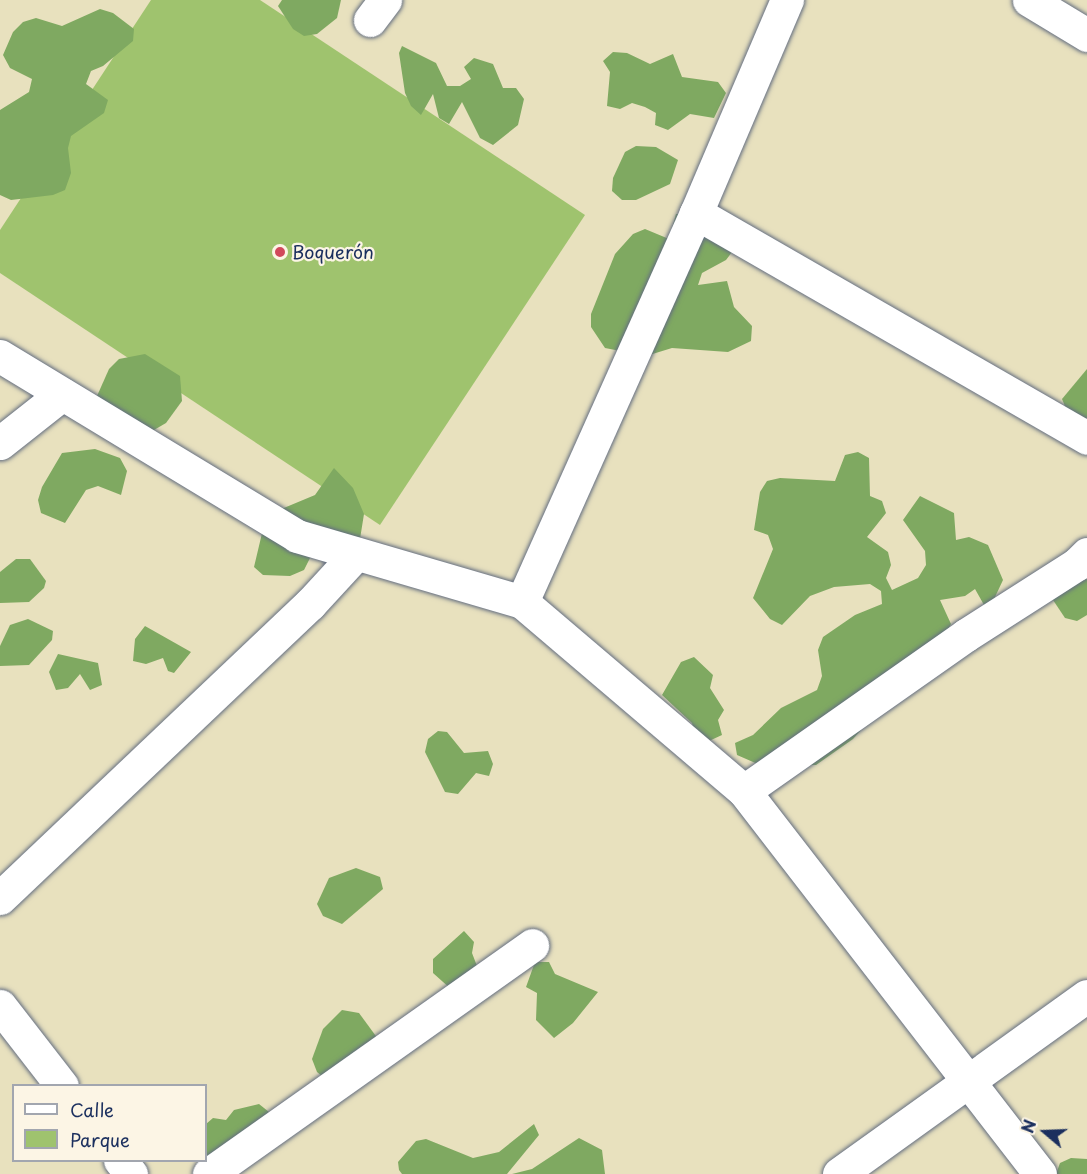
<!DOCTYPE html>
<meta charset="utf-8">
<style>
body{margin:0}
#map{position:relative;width:1087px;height:1174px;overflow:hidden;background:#e8e1be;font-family:"Playpen Sans",sans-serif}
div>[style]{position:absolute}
.green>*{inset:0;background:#9fc36e}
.forest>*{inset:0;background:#7fa961}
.roads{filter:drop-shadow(0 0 2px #636d80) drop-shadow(0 0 2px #636d80)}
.minor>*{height:33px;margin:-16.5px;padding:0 16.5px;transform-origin:16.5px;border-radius:16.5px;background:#fff}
.dots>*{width:16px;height:16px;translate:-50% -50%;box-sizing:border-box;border:3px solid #fcf5e5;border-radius:50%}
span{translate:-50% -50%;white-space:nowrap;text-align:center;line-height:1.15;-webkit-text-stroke:4.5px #fcf5e5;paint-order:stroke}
.poi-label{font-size:18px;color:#1b2f5e}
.left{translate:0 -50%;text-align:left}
.legend{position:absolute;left:12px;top:1084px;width:195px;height:78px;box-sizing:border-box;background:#fcf5e5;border:2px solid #a2a6af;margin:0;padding:8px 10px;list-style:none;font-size:18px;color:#1b2f5e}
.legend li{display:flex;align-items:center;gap:12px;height:30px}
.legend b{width:30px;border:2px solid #a2a6af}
.north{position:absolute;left:1015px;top:1102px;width:60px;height:60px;-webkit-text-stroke:4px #fcf5e5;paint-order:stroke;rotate:289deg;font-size:16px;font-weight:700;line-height:24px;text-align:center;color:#1b2f5e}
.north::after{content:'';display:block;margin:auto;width:21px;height:27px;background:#1b2f5e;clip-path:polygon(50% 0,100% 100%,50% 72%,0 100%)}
</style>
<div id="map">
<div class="green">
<i style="clip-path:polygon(151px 0,260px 0,585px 215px,380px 525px,0 273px,0 230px)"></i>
</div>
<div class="forest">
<i style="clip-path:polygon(282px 0,341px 0,337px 18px,317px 34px,304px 36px,293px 29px,278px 6px)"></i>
<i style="clip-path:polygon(100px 9px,113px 13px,134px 29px,133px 41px,103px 66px,91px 71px,86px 84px,108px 100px,104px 113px,71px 136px,68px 148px,71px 173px,65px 190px,53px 195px,11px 200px,0 195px,0 110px,29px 92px,32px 79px,10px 68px,3px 55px,13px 32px,23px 22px,36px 18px,62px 26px)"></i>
<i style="clip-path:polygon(402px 46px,436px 63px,447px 86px,460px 86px,471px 79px,464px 67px,474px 58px,493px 64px,503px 88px,516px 88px,524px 99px,518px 125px,493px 145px,480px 138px,462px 102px,449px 124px,439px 118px,433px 94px,421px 115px,411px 106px,405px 93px,399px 53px)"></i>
<i style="clip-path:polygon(613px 52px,627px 53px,650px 64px,673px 54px,682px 77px,718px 82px,726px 93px,714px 118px,690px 114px,668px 130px,655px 125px,656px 113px,645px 107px,632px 103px,620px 109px,607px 106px,610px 72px,603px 61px)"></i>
<i style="clip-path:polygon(636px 146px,656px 147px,678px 160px,670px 184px,636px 200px,622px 200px,612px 191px,613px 178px,625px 152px)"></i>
<i style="clip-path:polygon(710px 213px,735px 248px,726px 260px,702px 273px,698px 285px,727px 281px,734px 307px,752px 326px,751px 341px,728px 352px,672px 348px,646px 356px,605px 348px,591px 327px,591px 314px,615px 254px,633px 234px,645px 229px,669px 239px,676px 214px)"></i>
<i style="clip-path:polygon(145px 354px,180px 376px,182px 401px,166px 423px,142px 437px,97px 396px,109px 369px,119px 359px)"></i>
<i style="clip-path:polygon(1087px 369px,1087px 418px,1079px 418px,1067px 411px,1062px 399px)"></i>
<i style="clip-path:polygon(95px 449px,120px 458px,127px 471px,121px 495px,98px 486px,86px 490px,65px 523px,41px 513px,38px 500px,42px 487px,62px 453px)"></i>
<i style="clip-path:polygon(858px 452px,869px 458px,870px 496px,882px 501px,886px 513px,867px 537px,888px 552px,891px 565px,886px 578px,892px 590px,918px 578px,926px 565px,925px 551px,903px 520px,920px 496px,954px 513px,956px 540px,969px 537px,988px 545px,1003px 580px,988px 612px,975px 589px,965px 596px,940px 600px,951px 624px,939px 646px,856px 718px,861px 730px,853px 739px,816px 765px,760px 765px,737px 755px,735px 743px,753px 735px,781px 708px,817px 690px,822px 676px,818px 650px,823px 637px,855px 615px,882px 604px,881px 591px,870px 584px,834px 587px,810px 596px,782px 625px,770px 619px,753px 598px,773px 549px,768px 535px,754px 530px,760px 492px,767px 481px,780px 478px,835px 481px,845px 455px)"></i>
<i style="clip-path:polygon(334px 468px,353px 488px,364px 514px,360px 539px,338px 558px,310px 558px,304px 570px,290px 576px,263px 575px,254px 567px,263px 529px,279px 510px,315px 495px)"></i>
<i style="clip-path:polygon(16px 559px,30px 559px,46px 581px,44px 588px,29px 602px,0 603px,0 572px)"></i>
<i style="clip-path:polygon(1087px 579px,1087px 615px,1077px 621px,1065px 618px,1051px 597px,1058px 589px)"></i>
<i style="clip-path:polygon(28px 619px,53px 631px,52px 640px,29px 665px,0 666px,0 646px,10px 625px)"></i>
<i style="clip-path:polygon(145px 626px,191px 652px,174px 673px,168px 671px,163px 658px,146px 664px,133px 661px,135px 639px)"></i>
<i style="clip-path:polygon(58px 654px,98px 663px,102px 685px,90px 690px,80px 674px,68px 688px,56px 690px,49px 672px)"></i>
<i style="clip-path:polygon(694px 657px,713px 675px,710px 688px,724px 710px,718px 720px,722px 735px,709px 741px,695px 736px,692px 723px,662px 695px,681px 662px)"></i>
<i style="clip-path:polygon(438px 731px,447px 732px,464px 753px,488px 751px,493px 764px,489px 776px,476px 773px,458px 794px,445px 792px,425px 752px,428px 739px)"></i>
<i style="clip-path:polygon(356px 868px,380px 877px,383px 889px,342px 924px,323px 916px,317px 904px,329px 878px)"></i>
<i style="clip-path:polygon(464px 931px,474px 942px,472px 953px,477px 966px,452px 990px,433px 973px,433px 959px)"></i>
<i style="clip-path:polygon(535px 962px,549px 962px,555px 974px,598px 992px,573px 1023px,554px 1038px,536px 1020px,537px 993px,526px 987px)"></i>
<i style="clip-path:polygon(342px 1010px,359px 1013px,381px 1043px,329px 1082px,317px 1072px,312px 1059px,323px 1029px)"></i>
<i style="clip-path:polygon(259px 1104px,269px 1112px,206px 1160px,206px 1124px,213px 1118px,226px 1120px,234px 1110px)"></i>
<i style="clip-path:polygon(534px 1124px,539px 1135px,507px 1174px,402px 1174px,399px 1170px,398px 1162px,416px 1141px,426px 1139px,473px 1158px,499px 1152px)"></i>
<i style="clip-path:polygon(579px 1138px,602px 1150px,605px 1174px,512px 1174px,532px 1169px)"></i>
<i style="clip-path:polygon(1071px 1158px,1087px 1159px,1087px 1174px,1056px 1174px,1060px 1163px)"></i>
</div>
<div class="roads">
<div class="minor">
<i style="left:1029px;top:0;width:68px;rotate:31.1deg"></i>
<i style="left:370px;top:20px;width:25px;rotate:-53deg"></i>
<i style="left:696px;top:213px;width:451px;rotate:29.9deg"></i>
<i style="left:0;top:356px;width:347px;rotate:31.2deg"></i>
<i style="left:297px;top:536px;width:234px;rotate:16.3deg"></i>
<i style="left:522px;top:602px;width:292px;rotate:40.4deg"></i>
<i style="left:744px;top:791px;width:484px;rotate:52.3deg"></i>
<i style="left:0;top:443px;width:79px;rotate:-38.3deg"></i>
<i style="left:522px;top:602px;width:426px;rotate:-65.9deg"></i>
<i style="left:696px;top:213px;width:232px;rotate:-66.9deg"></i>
<i style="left:744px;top:791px;width:271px;rotate:-35.1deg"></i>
<i style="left:966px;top:635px;width:132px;rotate:-32.6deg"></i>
<i style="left:1077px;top:564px;width:14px;rotate:-45deg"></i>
<i style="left:0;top:898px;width:427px;rotate:-43.5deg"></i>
<i style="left:310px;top:604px;width:68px;rotate:-47.4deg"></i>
<i style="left:0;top:1006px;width:101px;rotate:52.2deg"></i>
<i style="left:120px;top:1160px;width:18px;rotate:52deg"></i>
<i style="left:209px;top:1174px;width:396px;rotate:-35.3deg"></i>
<i style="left:839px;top:1174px;width:305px;rotate:-35.7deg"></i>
</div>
</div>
<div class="dots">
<i style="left:280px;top:252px;background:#d1495b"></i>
</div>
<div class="poi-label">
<span class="left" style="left:292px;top:252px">Boquerón</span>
</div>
<ul class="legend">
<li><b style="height:8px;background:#fff"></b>Calle</li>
<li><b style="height:16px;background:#9fc36e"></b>Parque</li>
</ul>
<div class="north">N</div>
</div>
